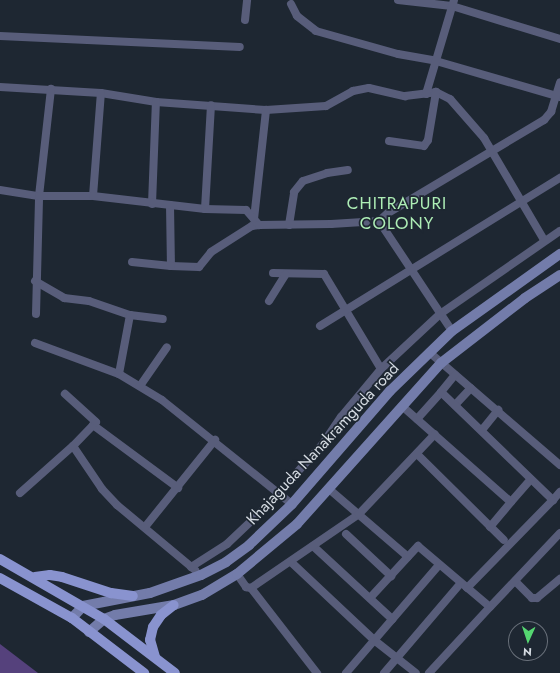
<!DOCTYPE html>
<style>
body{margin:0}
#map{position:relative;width:560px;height:673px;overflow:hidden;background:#1e2732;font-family:Jost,sans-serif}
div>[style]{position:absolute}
.green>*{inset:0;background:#55417c}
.street>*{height:8px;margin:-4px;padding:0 4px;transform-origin:4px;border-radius:4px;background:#585d7a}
.secondary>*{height:10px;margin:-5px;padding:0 5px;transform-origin:5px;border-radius:5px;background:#737caa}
.primary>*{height:10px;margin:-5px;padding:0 5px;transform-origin:5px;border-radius:5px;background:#8993cf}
span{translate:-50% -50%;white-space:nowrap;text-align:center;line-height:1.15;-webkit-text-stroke:3.5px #1e2732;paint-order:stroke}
.street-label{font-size:16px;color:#d6dce3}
.neighbourhood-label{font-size:17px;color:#aeeeb6;letter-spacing:1px}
.north{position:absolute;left:508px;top:621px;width:40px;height:40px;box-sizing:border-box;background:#1e2732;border:1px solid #686f79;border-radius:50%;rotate:183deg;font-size:11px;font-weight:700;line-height:16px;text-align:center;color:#d6dce3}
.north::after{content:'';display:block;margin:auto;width:14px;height:18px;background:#55d671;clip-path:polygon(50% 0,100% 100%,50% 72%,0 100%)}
</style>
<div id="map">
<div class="green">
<i style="clip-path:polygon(0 644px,38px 673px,0 673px)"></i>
</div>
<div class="street">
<i style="left:398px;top:0;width:54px;rotate:6.3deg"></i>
<i style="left:452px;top:6px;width:113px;rotate:17deg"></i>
<i style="left:291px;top:4px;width:13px;rotate:63deg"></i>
<i style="left:297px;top:16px;width:24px;rotate:38deg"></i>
<i style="left:316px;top:31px;width:85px;rotate:15.7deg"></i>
<i style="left:398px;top:54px;width:39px;rotate:10deg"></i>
<i style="left:436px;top:61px;width:129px;rotate:16.2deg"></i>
<i style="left:245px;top:20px;width:20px;rotate:-84deg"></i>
<i style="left:0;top:36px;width:240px;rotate:2.6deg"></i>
<i style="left:0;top:87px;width:101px;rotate:3.4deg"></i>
<i style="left:101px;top:93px;width:56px;rotate:9.3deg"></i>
<i style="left:156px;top:102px;width:110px;rotate:4.2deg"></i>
<i style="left:266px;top:110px;width:60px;rotate:-3.8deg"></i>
<i style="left:326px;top:106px;width:31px;rotate:-29deg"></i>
<i style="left:353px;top:91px;width:16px;rotate:-11deg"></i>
<i style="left:369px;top:88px;width:37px;rotate:13deg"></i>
<i style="left:405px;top:96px;width:31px;rotate:-7deg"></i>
<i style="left:436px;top:92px;width:16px;rotate:27deg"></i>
<i style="left:450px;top:99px;width:52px;rotate:48.9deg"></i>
<i style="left:484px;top:138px;width:118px;rotate:59.5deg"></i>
<i style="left:426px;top:94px;width:98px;rotate:-73.4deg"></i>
<i style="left:389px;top:141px;width:35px;rotate:8deg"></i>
<i style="left:424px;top:146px;width:7px;rotate:-56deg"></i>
<i style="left:428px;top:140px;width:49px;rotate:-80.5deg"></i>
<i style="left:0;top:190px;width:39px;rotate:9deg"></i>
<i style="left:39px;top:196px;width:108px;rotate:-83.6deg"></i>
<i style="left:93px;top:196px;width:103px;rotate:-85.6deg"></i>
<i style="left:152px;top:204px;width:102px;rotate:-87.8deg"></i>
<i style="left:170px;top:205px;width:61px;rotate:89.1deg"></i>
<i style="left:171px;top:266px;width:28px;rotate:2deg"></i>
<i style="left:199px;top:267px;width:19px;rotate:-51deg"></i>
<i style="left:211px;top:252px;width:49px;rotate:-32.4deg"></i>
<i style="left:252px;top:226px;width:7px;rotate:-8deg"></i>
<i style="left:205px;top:209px;width:104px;rotate:-86.7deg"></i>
<i style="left:254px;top:219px;width:110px;rotate:-83.7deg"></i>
<i style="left:379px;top:221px;width:12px;rotate:-42deg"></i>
<i style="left:388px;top:213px;width:182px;rotate:-30.8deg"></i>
<i style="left:544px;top:120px;width:11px;rotate:-49deg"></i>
<i style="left:551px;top:112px;width:31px;rotate:-73deg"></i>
<i style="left:289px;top:225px;width:33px;rotate:-81deg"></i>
<i style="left:294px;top:192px;width:14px;rotate:-51deg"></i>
<i style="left:303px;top:181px;width:25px;rotate:-18deg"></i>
<i style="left:327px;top:173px;width:21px;rotate:-8deg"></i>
<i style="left:132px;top:262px;width:39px;rotate:6deg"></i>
<i style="left:273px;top:273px;width:51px;rotate:1.1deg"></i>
<i style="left:324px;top:274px;width:111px;rotate:59deg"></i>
<i style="left:35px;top:281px;width:34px;rotate:30deg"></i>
<i style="left:64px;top:298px;width:25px;rotate:7deg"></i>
<i style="left:89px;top:301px;width:43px;rotate:18.9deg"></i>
<i style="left:130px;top:315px;width:60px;rotate:100.6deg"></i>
<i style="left:269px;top:301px;width:31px;rotate:-58deg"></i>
<i style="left:36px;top:314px;width:118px;rotate:-88.5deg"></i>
<i style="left:39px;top:196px;width:54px"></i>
<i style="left:93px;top:196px;width:113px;rotate:6.6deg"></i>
<i style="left:205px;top:209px;width:41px;rotate:1.4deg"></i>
<i style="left:246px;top:210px;width:20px;rotate:49deg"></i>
<i style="left:259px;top:225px;width:72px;rotate:-0.8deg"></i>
<i style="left:331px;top:224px;width:48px;rotate:-3.6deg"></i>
<i style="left:379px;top:221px;width:132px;rotate:56.4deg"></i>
<i style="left:130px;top:315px;width:33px;rotate:7deg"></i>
<i style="left:320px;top:326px;width:282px;rotate:-31.7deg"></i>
<i style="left:35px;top:343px;width:90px;rotate:20.3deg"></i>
<i style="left:119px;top:374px;width:50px;rotate:31.2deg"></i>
<i style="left:162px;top:400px;width:166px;rotate:38.7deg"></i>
<i style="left:429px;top:352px;width:173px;rotate:40.8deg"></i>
<i style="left:140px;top:386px;width:47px;rotate:-55.3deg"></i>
<i style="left:441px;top:392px;width:22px;rotate:-51deg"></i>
<i style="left:455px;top:405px;width:23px;rotate:-47deg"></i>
<i style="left:402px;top:406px;width:145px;rotate:41.4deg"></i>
<i style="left:511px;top:502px;width:30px;rotate:-49deg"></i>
<i style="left:417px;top:419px;width:36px;rotate:-48deg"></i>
<i style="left:441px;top:392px;width:156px;rotate:44deg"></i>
<i style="left:553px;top:500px;width:11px;rotate:-49deg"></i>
<i style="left:93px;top:425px;width:106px;rotate:36.5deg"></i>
<i style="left:482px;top:430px;width:26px;rotate:-51deg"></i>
<i style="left:73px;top:446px;width:52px;rotate:56deg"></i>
<i style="left:102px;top:489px;width:22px;rotate:47deg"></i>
<i style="left:117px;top:505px;width:102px;rotate:39.8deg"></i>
<i style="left:417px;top:454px;width:122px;rotate:44.7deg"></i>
<i style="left:329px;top:489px;width:104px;rotate:40.7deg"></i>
<i style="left:20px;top:493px;width:71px;rotate:-41.6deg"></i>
<i style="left:73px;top:446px;width:33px;rotate:-46deg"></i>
<i style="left:96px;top:422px;width:42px;rotate:-137.9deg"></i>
<i style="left:145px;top:527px;width:112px;rotate:-51.2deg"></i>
<i style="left:490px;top:527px;width:33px;rotate:-50deg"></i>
<i style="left:346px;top:534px;width:62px;rotate:43deg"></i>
<i style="left:313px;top:546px;width:108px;rotate:42.7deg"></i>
<i style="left:291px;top:562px;width:114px;rotate:43.2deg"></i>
<i style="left:374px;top:640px;width:53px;rotate:38.2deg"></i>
<i style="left:191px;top:567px;width:43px;rotate:-32.6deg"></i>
<i style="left:227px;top:544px;width:50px;rotate:-43.4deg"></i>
<i style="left:263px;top:510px;width:88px;rotate:-47.8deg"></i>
<i style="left:322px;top:445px;width:34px;rotate:-56deg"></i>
<i style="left:341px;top:417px;width:62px;rotate:-50.2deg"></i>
<i style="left:381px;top:369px;width:81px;rotate:-43deg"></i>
<i style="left:440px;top:314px;width:146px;rotate:-34.7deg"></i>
<i style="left:237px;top:574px;width:16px;rotate:55deg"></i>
<i style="left:246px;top:587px;width:5px;rotate:11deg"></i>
<i style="left:251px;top:588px;width:131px;rotate:-34.4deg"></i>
<i style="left:359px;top:514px;width:110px;rotate:-46.5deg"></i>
<i style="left:515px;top:581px;width:24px;rotate:45deg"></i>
<i style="left:532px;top:598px;width:5px"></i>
<i style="left:537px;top:598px;width:30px;rotate:-40deg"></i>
<i style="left:251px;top:588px;width:108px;rotate:52.2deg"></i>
<i style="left:467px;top:588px;width:123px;rotate:-45.7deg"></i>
<i style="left:370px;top:598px;width:71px;rotate:-47.3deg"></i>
<i style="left:418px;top:546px;width:94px;rotate:40.3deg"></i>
<i style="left:490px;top:607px;width:102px;rotate:-46.6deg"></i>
<i style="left:346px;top:673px;width:143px;rotate:-49.3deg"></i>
<i style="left:384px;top:673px;width:118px;rotate:-49.5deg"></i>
<i style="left:429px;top:673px;width:90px;rotate:-47.3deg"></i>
</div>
<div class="secondary">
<i style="left:72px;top:618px;width:16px;rotate:-47deg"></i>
<i style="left:83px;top:606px;width:68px;rotate:-11deg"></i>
<i style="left:150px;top:593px;width:54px;rotate:-19.4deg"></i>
<i style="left:201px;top:575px;width:28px;rotate:-27deg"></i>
<i style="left:226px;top:562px;width:29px;rotate:-36deg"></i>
<i style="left:249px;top:545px;width:59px;rotate:-43.6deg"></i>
<i style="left:292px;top:504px;width:150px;rotate:-49.1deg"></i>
<i style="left:390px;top:391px;width:86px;rotate:-44.1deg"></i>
<i style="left:452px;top:331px;width:133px;rotate:-35.5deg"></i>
<i style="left:89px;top:632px;width:20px;rotate:-41deg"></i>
<i style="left:104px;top:619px;width:12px;rotate:-20deg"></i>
<i style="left:115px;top:615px;width:60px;rotate:-9.6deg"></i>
<i style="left:174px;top:605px;width:30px;rotate:-20deg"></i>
<i style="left:202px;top:595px;width:41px;rotate:-31deg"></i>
<i style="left:237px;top:574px;width:78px;rotate:-39.8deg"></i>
<i style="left:297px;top:524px;width:216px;rotate:-48.2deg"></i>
<i style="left:441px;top:363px;width:106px;rotate:-37.7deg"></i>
<i style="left:525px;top:298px;width:42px;rotate:-33.3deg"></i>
</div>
<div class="primary">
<i style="left:0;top:559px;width:120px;rotate:30deg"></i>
<i style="left:104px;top:619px;width:89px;rotate:37.3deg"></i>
<i style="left:35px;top:577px;width:15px;rotate:-8deg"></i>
<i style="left:50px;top:575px;width:12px;rotate:9deg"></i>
<i style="left:62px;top:577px;width:52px;rotate:18.1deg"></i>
<i style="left:111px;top:593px;width:22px;rotate:8deg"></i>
<i style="left:0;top:578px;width:82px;rotate:29.1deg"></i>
<i style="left:72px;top:618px;width:91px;rotate:37.4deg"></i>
<i style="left:155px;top:657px;width:18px;rotate:-106deg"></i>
<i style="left:150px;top:640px;width:13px;rotate:-77deg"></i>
<i style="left:153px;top:627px;width:14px;rotate:-56deg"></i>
<i style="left:161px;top:615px;width:16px;rotate:-38deg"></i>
</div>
<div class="street-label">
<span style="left:323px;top:444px;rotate:-47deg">Khajaguda Nanakramguda road</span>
</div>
<div class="neighbourhood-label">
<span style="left:397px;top:214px">CHITRAPURI<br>COLONY</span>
</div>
<div class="north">N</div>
</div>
